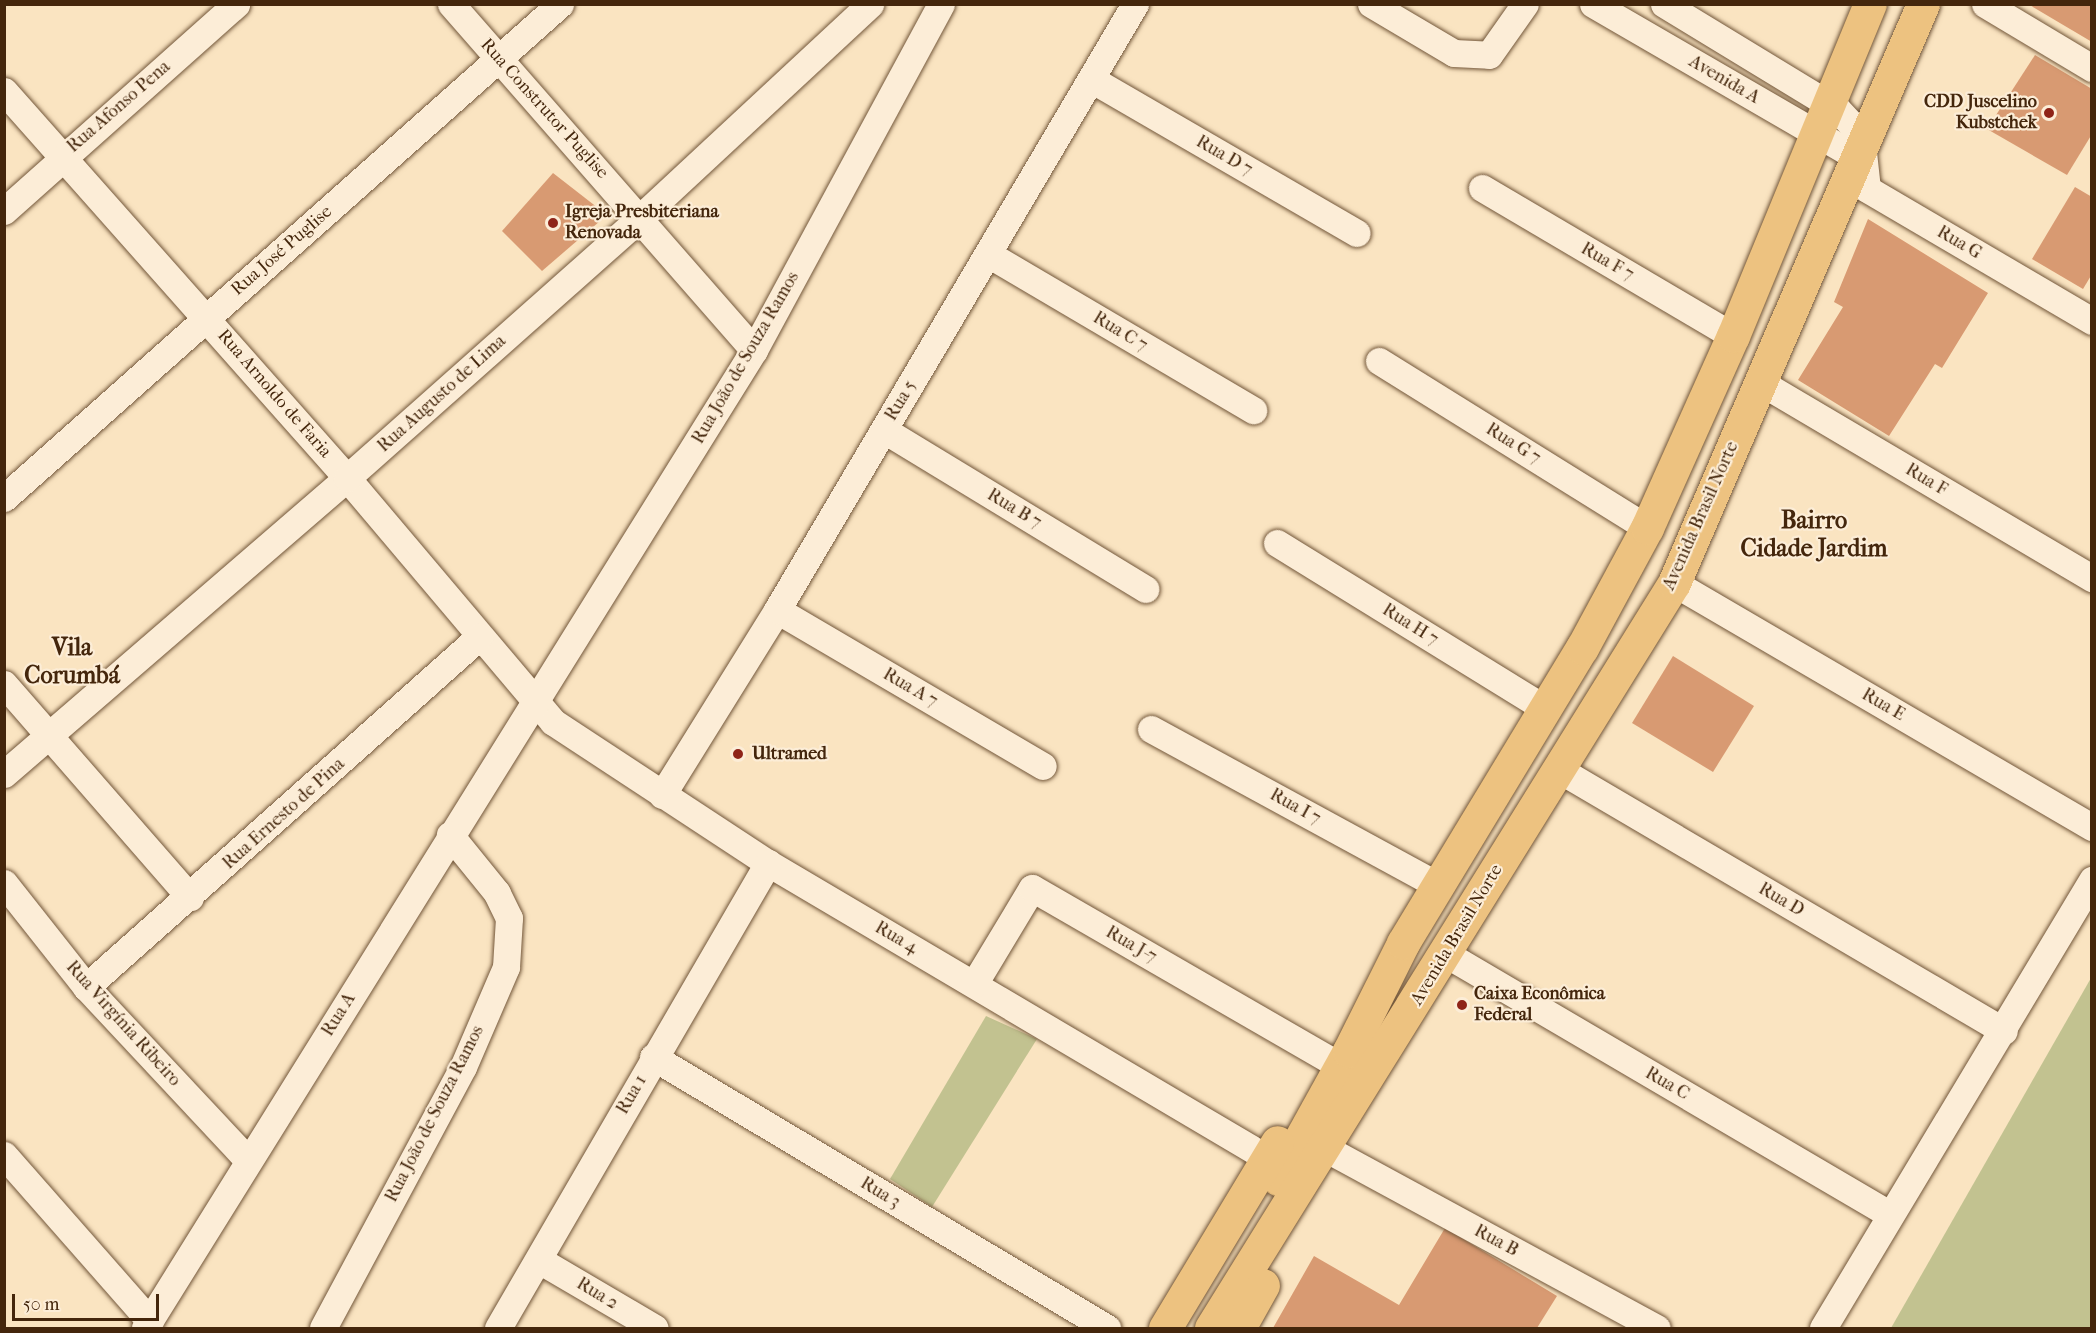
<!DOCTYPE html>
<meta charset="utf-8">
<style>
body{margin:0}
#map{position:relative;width:2096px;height:1333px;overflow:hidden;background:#fae4c1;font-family:"IM FELL French Canon",serif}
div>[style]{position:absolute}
.green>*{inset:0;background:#c2c290}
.building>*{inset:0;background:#d89a72}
.roads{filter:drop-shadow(0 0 2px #725639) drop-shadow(0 0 2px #725639)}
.minor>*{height:27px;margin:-13.5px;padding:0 13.5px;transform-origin:13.5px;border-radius:13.5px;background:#fcedd7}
.major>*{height:33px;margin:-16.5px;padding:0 16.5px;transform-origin:16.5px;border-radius:16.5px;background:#edc280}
.dots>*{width:16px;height:16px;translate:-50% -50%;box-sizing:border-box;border:3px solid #fcedd7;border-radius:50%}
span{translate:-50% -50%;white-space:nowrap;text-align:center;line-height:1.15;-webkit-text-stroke:4.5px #fcedd7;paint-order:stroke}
.street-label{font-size:18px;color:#44260c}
.poi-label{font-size:18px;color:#44260c;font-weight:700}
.right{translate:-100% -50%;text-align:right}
.left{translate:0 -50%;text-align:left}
.district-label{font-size:24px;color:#44260c;font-weight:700}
.frame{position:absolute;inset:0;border:6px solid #44260c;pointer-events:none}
.scale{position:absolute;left:12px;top:1294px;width:147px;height:27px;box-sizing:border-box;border:3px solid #44260c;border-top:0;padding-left:8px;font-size:18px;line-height:21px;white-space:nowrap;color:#44260c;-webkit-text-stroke:4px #fcedd7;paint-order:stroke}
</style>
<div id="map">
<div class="green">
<i style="clip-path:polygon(2091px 978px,2091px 1328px,1891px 1328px)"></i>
<i style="clip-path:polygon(986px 1016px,1037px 1039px,932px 1207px,890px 1179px)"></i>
</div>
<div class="building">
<i style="clip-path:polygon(2028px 4px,2092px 4px,2092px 42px)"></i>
<i style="clip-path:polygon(2035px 55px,2092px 89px,2092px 134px,2067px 175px,1987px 129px)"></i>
<i style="clip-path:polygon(553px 173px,607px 215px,542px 271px,502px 231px)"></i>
<i style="clip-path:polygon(2075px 187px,2092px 197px,2092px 274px,2083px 289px,2032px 259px)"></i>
<i style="clip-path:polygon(1868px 219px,1988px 293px,1942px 368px,1935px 364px,1889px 436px,1798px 380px,1843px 307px,1834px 302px)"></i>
<i style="clip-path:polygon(1673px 656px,1754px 706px,1713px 772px,1632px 723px)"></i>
<i style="clip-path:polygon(1445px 1228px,1557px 1296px,1537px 1328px,1273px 1328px,1314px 1256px,1399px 1305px)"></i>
</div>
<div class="roads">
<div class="minor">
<i style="left:451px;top:4px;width:460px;rotate:48.8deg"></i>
<i style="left:1371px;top:4px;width:96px;rotate:30.6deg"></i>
<i style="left:1454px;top:53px;width:35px;rotate:3deg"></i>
<i style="left:1489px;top:55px;width:62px;rotate:-54.8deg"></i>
<i style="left:1593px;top:4px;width:303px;rotate:30.1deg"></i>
<i style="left:1664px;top:4px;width:202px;rotate:31.3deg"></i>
<i style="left:1837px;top:109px;width:26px;rotate:47deg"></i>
<i style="left:1855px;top:128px;width:17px;rotate:65deg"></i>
<i style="left:1862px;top:143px;width:46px;rotate:83.8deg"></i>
<i style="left:1867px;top:189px;width:261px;rotate:30.4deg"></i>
<i style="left:1985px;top:4px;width:125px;rotate:30.9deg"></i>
<i style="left:1091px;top:79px;width:307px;rotate:30.1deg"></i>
<i style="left:4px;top:91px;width:517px;rotate:48.45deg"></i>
<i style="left:347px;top:478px;width:319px;rotate:49.8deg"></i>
<i style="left:553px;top:722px;width:257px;rotate:33.3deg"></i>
<i style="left:768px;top:863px;width:580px;rotate:30.59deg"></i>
<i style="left:1482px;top:188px;width:291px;rotate:30.5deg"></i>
<i style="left:4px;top:211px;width:311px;rotate:-41.7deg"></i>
<i style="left:988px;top:254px;width:308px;rotate:30.5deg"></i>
<i style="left:1379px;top:361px;width:316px;rotate:31.9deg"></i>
<i style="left:1760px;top:382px;width:386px;rotate:30.6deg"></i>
<i style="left:884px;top:430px;width:306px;rotate:31.3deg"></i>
<i style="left:4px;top:498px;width:744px;rotate:-41.62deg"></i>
<i style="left:1277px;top:543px;width:312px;rotate:31.7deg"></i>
<i style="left:1674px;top:583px;width:484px;rotate:30.3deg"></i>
<i style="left:777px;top:610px;width:308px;rotate:30.4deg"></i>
<i style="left:4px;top:684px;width:283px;rotate:48.9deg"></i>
<i style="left:1151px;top:729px;width:328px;rotate:28.6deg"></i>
<i style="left:1558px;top:769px;width:517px;rotate:30.43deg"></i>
<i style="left:4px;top:774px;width:453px;rotate:-40.8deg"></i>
<i style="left:347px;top:478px;width:393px;rotate:-41.6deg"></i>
<i style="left:641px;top:217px;width:313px;rotate:-42.9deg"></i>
<i style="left:662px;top:795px;width:218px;rotate:-58.1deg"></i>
<i style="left:777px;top:610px;width:704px;rotate:-59.43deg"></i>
<i style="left:4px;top:883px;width:132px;rotate:51.7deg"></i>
<i style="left:86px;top:987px;width:237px;rotate:46.9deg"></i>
<i style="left:1446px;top:954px;width:514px;rotate:30.41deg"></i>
<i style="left:974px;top:984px;width:112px;rotate:-58.9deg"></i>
<i style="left:1032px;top:888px;width:342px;rotate:30deg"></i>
<i style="left:86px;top:987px;width:526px;rotate:-41.69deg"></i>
<i style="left:653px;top:1057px;width:529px;rotate:30.83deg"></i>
<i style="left:1336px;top:1154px;width:365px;rotate:28.5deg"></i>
<i style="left:4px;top:1155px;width:221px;rotate:48.7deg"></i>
<i style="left:539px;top:1260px;width:134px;rotate:30.4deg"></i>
<i style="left:145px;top:1328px;width:1152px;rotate:-58.09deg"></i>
<i style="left:754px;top:350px;width:393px;rotate:-61.6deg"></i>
<i style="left:323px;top:1328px;width:296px;rotate:-61.8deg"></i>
<i style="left:463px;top:1067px;width:109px;rotate:-66.7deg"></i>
<i style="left:506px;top:967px;width:49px;rotate:-86.5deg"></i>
<i style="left:509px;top:918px;width:28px;rotate:-116deg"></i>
<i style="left:497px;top:893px;width:75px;rotate:-129deg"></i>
<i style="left:498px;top:1328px;width:538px;rotate:-59.86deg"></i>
<i style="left:1823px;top:1328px;width:523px;rotate:-59.02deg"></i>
</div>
<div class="major">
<i style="left:1278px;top:1179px;width:146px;rotate:-61deg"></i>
<i style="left:1349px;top:1051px;width:121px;rotate:-63.4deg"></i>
<i style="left:1403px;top:943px;width:345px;rotate:-58.8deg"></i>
<i style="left:1582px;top:648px;width:136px;rotate:-61.6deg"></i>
<i style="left:1647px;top:528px;width:210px;rotate:-65.9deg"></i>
<i style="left:1733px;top:336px;width:359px;rotate:-67.6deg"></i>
<i style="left:1165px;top:1328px;width:217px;rotate:-58.9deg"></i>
<i style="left:1211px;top:1328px;width:877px;rotate:-58.14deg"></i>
<i style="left:1674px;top:583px;width:630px;rotate:-66.73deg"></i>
<i style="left:1239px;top:1328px;width:49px;rotate:-60.8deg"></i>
</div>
</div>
<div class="dots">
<i style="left:2049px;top:113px;background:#8f2418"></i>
<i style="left:553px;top:223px;background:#8f2418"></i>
<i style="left:738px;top:754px;background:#8f2418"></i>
<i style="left:1462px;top:1005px;background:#8f2418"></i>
</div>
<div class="street-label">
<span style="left:1724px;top:80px;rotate:30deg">Avenida A</span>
<span style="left:119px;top:107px;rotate:-41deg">Rua Afonso Pena</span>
<span style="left:544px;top:109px;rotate:48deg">Rua Construtor Puglise</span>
<span style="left:1224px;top:156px;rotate:30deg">Rua D 7</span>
<span style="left:1959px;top:243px;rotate:30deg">Rua G</span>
<span style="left:282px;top:251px;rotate:-41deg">Rua José Puglise</span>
<span style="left:1607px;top:262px;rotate:30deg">Rua F 7</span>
<span style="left:1120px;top:332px;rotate:31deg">Rua C 7</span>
<span style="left:746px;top:358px;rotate:-60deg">Rua João de Souza Ramos</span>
<span style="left:274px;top:394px;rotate:49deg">Rua Arnoldo de Faria</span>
<span style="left:442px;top:394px;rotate:-42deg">Rua Augusto de Lima</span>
<span style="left:901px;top:401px;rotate:-59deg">Rua 5</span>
<span style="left:1513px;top:444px;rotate:32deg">Rua G 7</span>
<span style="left:1926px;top:480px;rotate:31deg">Rua F</span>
<span style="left:1014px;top:509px;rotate:31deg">Rua B 7</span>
<span style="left:1701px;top:516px;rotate:-66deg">Avenida Brasil Norte</span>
<span style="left:1410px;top:625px;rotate:32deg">Rua H 7</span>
<span style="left:910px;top:688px;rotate:30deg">Rua A 7</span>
<span style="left:1883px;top:705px;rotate:30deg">Rua E</span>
<span style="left:1295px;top:807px;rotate:29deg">Rua I 7</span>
<span style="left:284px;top:814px;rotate:-42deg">Rua Ernesto de Pina</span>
<span style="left:1781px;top:900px;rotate:30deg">Rua D</span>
<span style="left:1457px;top:935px;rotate:-59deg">Avenida Brasil Norte</span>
<span style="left:896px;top:938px;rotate:30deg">Rua 4</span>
<span style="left:1131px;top:945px;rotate:30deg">Rua J-7</span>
<span style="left:339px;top:1015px;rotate:-58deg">Rua A</span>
<span style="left:123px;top:1024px;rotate:48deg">Rua Virgínia Ribeiro</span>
<span style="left:1667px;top:1084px;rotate:30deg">Rua C</span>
<span style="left:632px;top:1095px;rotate:-60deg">Rua 1</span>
<span style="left:435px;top:1114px;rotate:-63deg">Rua João de Souza Ramos</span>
<span style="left:880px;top:1193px;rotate:31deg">Rua 3</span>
<span style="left:1496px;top:1241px;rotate:28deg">Rua B</span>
<span style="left:597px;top:1294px;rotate:31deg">Rua 2</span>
</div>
<div class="poi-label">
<span class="right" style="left:2037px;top:113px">CDD Juscelino<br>Kubstchek</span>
<span class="left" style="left:565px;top:223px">Igreja Presbiteriana<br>Renovada</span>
<span class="left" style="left:752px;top:754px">Ultramed</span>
<span class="left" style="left:1474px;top:1005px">Caixa Econômica<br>Federal</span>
</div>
<div class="district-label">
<span style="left:1814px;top:535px">Bairro<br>Cidade Jardim</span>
<span style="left:72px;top:662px">Vila<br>Corumbá</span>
</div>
<div class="frame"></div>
<div class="scale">50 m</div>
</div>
